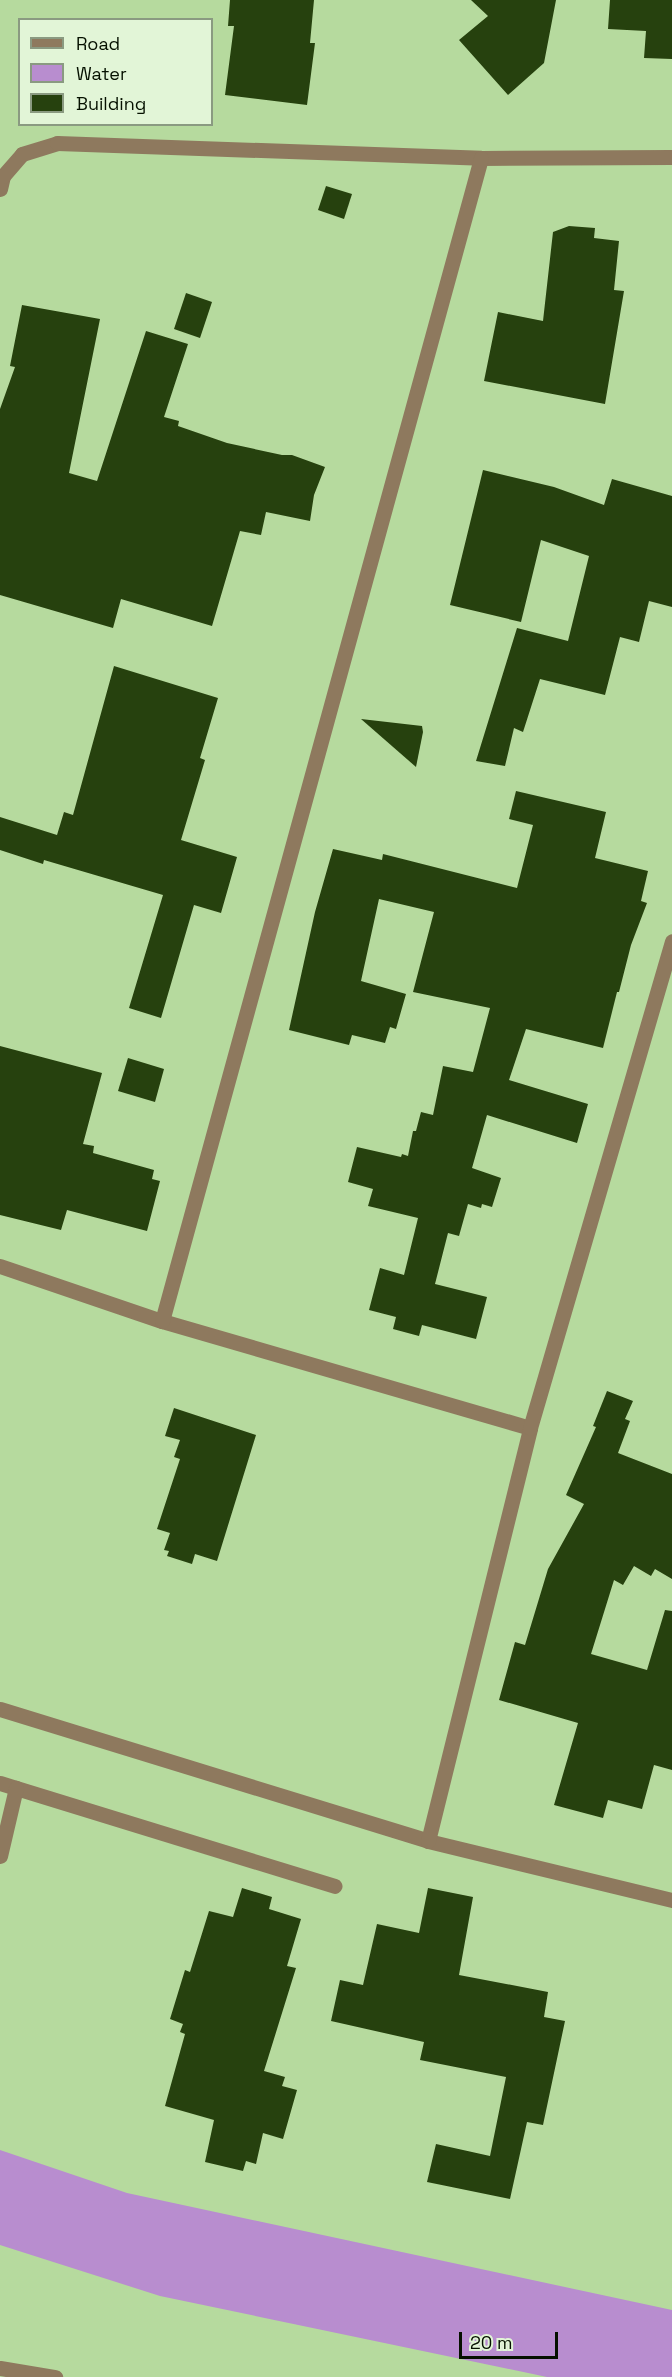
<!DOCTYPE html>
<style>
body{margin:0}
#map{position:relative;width:672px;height:2377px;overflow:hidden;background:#b6da9e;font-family:"Space Grotesk",sans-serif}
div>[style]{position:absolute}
.water>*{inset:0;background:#b88dcf}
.building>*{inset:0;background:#26410e}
.lane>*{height:15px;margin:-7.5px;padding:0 7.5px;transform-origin:7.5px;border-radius:7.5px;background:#8e795e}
.street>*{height:15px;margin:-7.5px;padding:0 7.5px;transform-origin:7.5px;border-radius:7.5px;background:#8e795e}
span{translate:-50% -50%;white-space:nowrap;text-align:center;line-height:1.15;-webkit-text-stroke:6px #e2f5d7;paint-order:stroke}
.legend{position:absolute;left:18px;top:18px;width:195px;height:108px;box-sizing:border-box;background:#e2f5d7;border:2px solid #8a9a81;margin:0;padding:8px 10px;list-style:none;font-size:18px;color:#061100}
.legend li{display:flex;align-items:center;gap:12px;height:30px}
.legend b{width:30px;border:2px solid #8a9a81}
.scale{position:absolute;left:459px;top:2332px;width:99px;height:27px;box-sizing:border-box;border:3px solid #061100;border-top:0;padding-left:8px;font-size:18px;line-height:21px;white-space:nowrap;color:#061100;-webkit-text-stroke:4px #e2f5d7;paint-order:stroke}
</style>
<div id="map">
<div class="water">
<i style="clip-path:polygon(0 2150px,127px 2193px,672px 2310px,672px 2377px,547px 2377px,160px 2296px,0 2245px)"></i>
</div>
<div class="building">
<i style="clip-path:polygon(230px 0,314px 0,310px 43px,315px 43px,307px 105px,225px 95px,234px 26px,228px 26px)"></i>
<i style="clip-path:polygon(471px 0,556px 0,544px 63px,508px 95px,459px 40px,488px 16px)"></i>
<i style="clip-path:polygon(610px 0,672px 0,672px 59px,644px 58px,646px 31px,608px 29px)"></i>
<i style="clip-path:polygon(326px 186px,352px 194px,344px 219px,318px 210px)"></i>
<i style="clip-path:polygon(569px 226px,595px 228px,594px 238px,619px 241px,614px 290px,624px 291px,605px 404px,484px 381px,498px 312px,543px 321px,553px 232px)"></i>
<i style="clip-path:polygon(186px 293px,212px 302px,200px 338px,174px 329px)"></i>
<i style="clip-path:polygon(22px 305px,100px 319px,69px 473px,97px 481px,146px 331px,188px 344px,164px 417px,179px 421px,178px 426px,227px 443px,282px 455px,292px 455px,325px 467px,314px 495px,310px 521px,266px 512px,261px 535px,240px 531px,212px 626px,121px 599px,113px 628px,0 595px,0 409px,15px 367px,10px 366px)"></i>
<i style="clip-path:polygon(483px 470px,554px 487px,604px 505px,612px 479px,672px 496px,672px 607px,649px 601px,639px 642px,620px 637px,605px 695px,540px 679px,523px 732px,514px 728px,505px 766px,476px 761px,517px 628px,568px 641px,589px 556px,541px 540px,521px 622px,450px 605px)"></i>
<i style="clip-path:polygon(114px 666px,218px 698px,200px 758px,205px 760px,181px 840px,237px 857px,221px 913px,194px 905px,161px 1018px,129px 1008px,163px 895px,44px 860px,43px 864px,0 850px,0 817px,57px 835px,64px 812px,73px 815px)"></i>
<i style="clip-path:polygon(361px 719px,422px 726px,423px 732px,416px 767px)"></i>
<i style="clip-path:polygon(516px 791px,606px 812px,595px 858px,648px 871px,641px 901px,647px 903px,631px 945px,619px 992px,617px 992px,603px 1048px,526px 1029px,509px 1080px,588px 1104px,577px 1143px,487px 1115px,472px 1168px,501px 1178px,492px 1207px,482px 1204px,481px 1208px,468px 1204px,459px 1236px,448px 1233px,435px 1284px,487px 1297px,476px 1339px,422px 1325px,419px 1336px,393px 1329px,396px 1317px,369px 1310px,380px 1268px,404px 1275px,418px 1218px,368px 1206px,373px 1189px,348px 1182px,357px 1147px,401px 1157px,402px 1154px,408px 1156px,413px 1131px,416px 1131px,421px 1112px,433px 1115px,443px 1066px,473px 1072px,490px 1008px,413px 992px,434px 912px,379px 899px,361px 981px,406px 994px,396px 1029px,390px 1027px,385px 1043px,352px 1035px,349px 1045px,289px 1030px,315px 912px,333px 849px,382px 860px,383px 854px,517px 888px,533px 825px,509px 819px)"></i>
<i style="clip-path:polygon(0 1046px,102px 1073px,83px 1144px,94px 1146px,93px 1153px,154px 1170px,152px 1179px,160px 1181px,147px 1231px,67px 1210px,61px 1230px,0 1215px)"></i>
<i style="clip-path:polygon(128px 1058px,164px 1069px,155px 1102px,118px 1091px)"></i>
<i style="clip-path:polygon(607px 1391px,633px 1401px,625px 1419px,630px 1421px,618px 1453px,672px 1474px,672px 1579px,655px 1569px,651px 1576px,634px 1566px,623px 1585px,614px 1580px,591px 1654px,647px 1670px,665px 1610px,672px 1611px,672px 1770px,654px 1765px,642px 1809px,608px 1800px,603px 1818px,554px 1805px,578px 1723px,499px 1700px,515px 1642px,525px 1645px,548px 1569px,584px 1504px,566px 1495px,596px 1427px,593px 1426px)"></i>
<i style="clip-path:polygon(174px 1408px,256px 1435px,217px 1561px,195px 1554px,192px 1564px,167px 1556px,169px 1551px,164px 1550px,170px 1533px,157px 1529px,180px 1459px,174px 1457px,180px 1440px,165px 1436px)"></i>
<i style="clip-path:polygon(242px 1888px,272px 1897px,269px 1909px,301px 1919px,287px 1966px,296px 1968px,264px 2071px,285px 2077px,282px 2086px,297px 2090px,283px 2139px,263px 2133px,256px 2164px,246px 2161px,243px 2171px,205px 2162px,214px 2120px,165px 2106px,185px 2034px,180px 2032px,183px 2024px,170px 2019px,185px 1970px,190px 1972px,209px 1911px,233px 1917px)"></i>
<i style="clip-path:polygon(428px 1888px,473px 1897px,459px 1975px,548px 1992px,544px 2017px,565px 2021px,543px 2125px,527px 2122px,510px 2199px,427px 2182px,436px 2144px,490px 2156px,506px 2077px,420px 2060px,424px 2042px,331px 2021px,340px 1980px,363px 1985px,377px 1924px,419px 1933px)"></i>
</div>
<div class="lane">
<i style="left:0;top:1783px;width:350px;rotate:17.1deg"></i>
<i style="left:0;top:1856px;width:70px;rotate:-76.8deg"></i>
</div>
<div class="street">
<i style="left:0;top:189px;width:13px;rotate:-77deg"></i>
<i style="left:3px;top:176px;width:29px;rotate:-49deg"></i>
<i style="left:22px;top:154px;width:37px;rotate:-17deg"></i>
<i style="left:57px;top:143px;width:424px;rotate:2deg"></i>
<i style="left:481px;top:158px;width:191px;rotate:-0.3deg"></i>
<i style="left:0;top:1266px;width:171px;rotate:18.8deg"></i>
<i style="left:162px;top:1321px;width:383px;rotate:16.2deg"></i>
<i style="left:162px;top:1321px;width:1206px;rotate:-74.66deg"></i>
<i style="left:0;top:1709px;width:448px;rotate:17.1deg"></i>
<i style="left:428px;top:1841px;width:251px;rotate:13.6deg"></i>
<i style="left:428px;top:1841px;width:425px;rotate:-76.1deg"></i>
<i style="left:530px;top:1428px;width:507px;rotate:-73.74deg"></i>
<i style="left:0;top:2368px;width:56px;rotate:9.3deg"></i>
</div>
<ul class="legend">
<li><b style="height:8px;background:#8e795e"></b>Road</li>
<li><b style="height:16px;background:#b88dcf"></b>Water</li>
<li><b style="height:16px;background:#26410e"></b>Building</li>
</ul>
<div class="scale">20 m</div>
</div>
